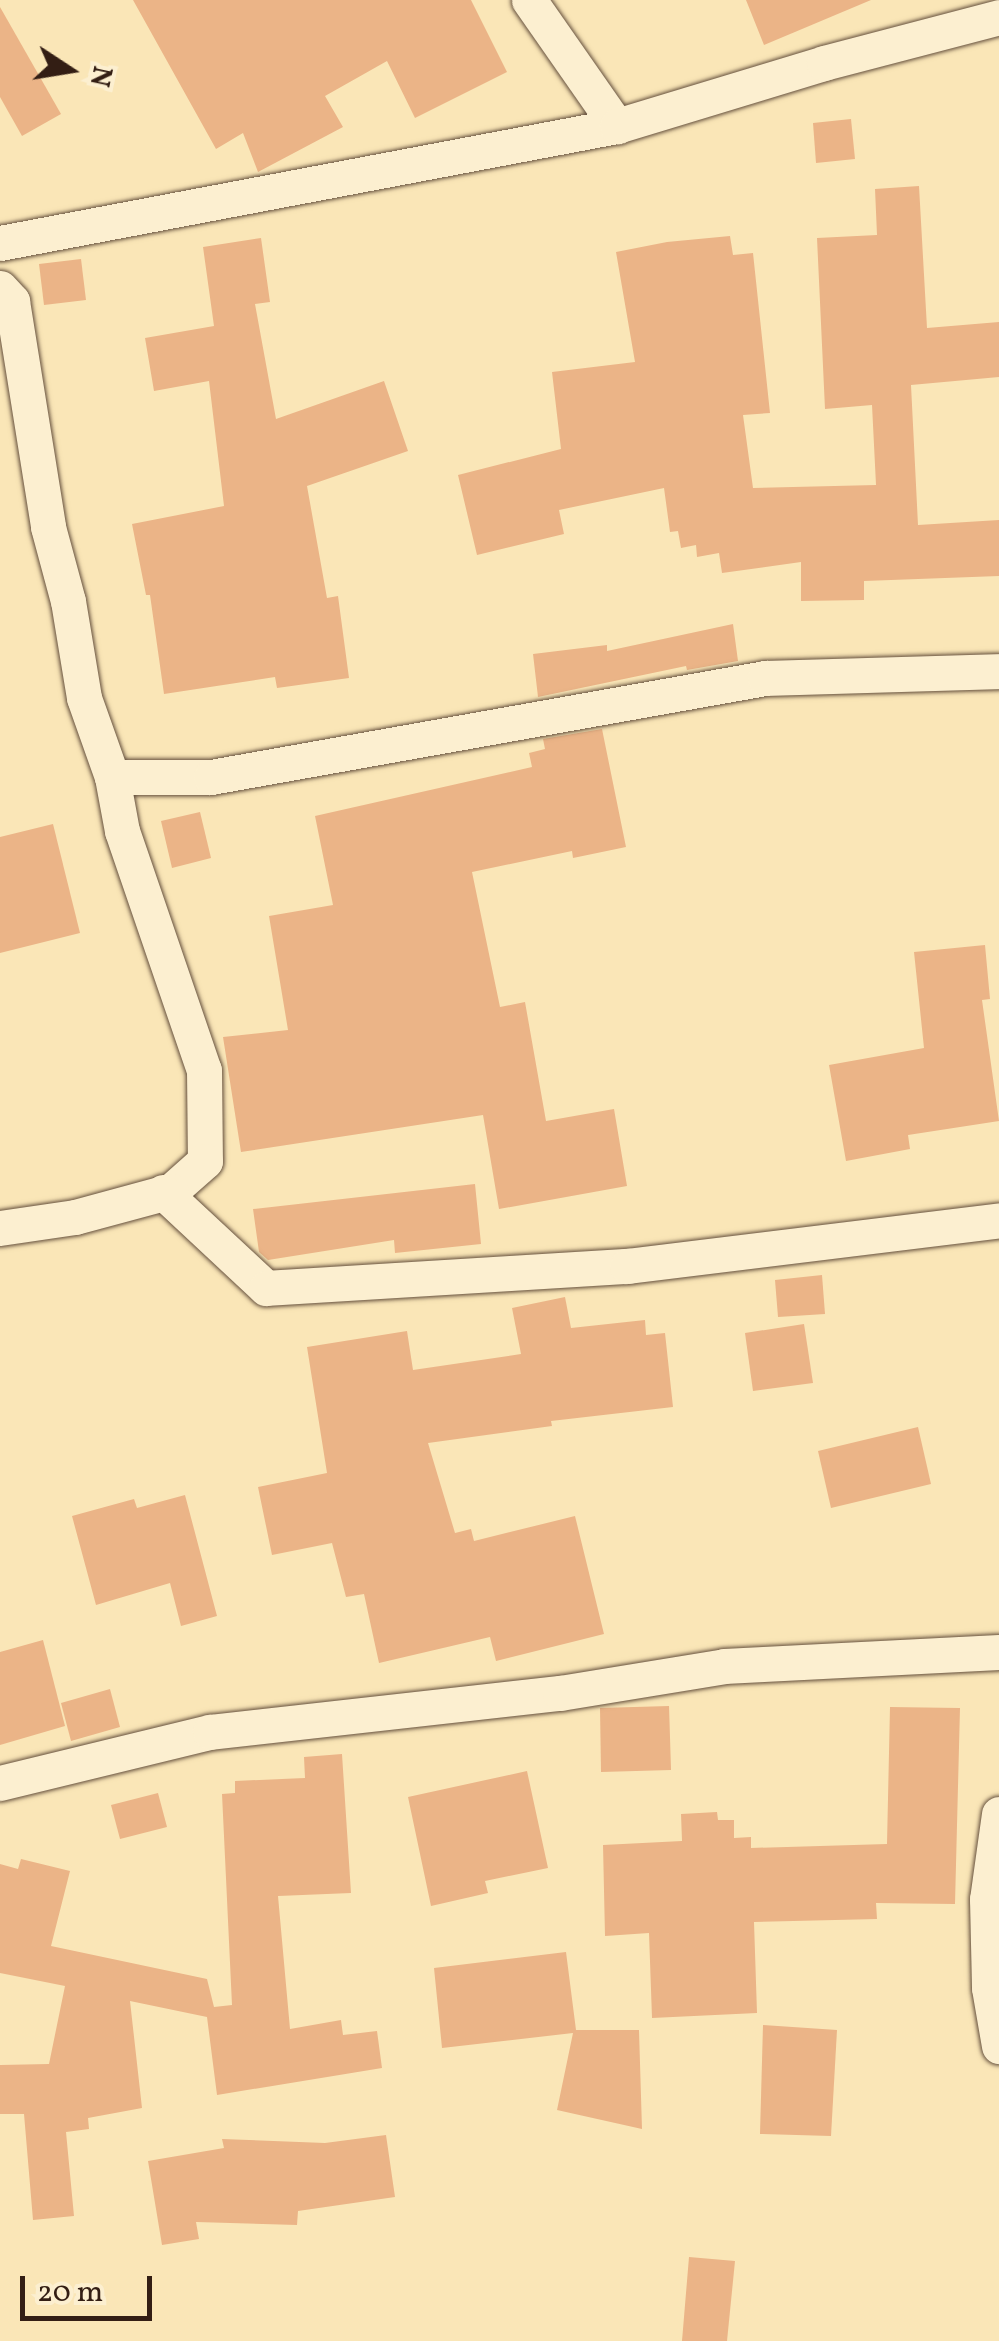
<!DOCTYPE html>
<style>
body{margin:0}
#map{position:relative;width:999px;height:2341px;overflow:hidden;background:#fae6b7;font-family:Vollkorn,serif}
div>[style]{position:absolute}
.building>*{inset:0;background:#ebb487}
.roads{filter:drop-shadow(0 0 2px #65503d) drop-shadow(0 0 2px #65503d)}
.street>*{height:35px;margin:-17.5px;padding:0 17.5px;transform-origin:17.5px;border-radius:17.5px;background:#fcefd0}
span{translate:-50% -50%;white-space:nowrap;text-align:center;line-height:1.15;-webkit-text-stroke:10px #fcefd0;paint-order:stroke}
.north{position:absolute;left:20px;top:20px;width:100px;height:100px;-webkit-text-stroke:8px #fcefd0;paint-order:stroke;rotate:102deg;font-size:28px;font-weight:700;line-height:40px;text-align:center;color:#331e14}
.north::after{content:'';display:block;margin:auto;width:35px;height:45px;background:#331e14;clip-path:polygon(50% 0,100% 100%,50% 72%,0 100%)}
.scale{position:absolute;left:20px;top:2276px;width:132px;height:45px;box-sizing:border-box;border:5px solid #331e14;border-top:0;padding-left:12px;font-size:30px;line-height:35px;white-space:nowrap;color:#331e14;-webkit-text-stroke:8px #fcefd0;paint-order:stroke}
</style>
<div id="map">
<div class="building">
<i style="clip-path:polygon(133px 0,471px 0,507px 72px,415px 118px,387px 61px,325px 96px,343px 127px,258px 172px,243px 133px,216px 149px)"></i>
<i style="clip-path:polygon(746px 0,871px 0,764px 45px)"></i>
<i style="clip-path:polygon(0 7px,61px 114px,22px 136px,0 97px)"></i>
<i style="clip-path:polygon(851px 119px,855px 159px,816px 163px,813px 123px)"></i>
<i style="clip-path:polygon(919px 186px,927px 328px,999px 322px,999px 377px,911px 385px,918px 525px,999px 520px,999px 576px,864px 581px,864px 600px,801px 601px,801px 562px,722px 573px,719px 553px,697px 557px,696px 545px,681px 548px,678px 531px,670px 532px,664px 488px,559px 510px,564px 534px,477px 555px,458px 475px,561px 449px,552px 372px,635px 362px,616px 252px,667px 242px,730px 236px,733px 255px,753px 253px,770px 413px,743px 415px,753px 488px,876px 485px,872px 405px,825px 409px,817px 238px,877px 235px,875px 189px)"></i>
<i style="clip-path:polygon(261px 238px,270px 302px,255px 304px,276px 419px,384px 381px,408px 451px,307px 486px,327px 598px,338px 596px,349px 678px,277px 688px,275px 677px,164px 694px,150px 595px,146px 595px,132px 524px,224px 506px,209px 381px,154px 391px,145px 338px,214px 326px,203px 247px)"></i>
<i style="clip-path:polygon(81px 259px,86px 300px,44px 305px,39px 264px)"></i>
<i style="clip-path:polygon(733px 624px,738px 661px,687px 670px,686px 666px,538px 697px,533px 654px,607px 645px,607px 651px)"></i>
<i style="clip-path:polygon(602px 729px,626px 847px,573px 858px,572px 851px,472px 872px,500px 1007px,525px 1002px,546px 1121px,614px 1109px,627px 1186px,499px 1209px,483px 1115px,241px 1152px,223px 1037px,288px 1030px,269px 916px,333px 905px,315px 816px,532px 767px,529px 753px,545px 749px,543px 739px)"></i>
<i style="clip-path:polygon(200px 812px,211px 858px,172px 868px,161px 821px)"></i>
<i style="clip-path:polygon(53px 824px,80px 933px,0 953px,0 837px)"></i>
<i style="clip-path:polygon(985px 945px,990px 999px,982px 1000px,999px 1121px,908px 1135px,910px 1149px,846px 1161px,829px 1065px,924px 1048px,914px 952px)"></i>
<i style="clip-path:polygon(475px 1184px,481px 1244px,395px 1253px,394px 1240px,268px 1260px,259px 1252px,253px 1209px)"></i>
<i style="clip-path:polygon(822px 1275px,825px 1314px,778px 1317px,775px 1280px)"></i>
<i style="clip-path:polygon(565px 1297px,571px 1328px,645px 1320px,646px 1335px,665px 1333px,673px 1407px,551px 1421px,552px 1426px,428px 1443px,455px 1533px,471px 1529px,474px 1541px,575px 1516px,604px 1634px,496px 1661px,490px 1637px,379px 1663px,364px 1594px,346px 1597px,332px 1543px,272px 1555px,258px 1487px,327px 1473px,307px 1347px,407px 1331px,413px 1370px,521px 1354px,512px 1308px)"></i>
<i style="clip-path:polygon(804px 1324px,813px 1383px,753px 1391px,745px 1333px)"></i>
<i style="clip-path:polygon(918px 1427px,931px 1484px,831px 1508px,818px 1451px)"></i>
<i style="clip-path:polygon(185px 1495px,217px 1616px,181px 1626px,170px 1583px,96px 1605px,72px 1516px,134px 1499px,137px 1508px)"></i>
<i style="clip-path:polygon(43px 1640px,65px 1726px,0 1745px,0 1652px)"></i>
<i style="clip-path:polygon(110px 1689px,120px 1727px,71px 1741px,61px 1703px)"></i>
<i style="clip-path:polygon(669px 1706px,671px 1770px,601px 1772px,600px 1708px)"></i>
<i style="clip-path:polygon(890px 1707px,960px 1708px,955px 1904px,876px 1903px,877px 1919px,754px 1922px,757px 2013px,652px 2018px,649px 1933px,605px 1936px,603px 1845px,682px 1841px,681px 1814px,717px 1812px,718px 1820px,734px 1820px,734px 1838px,751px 1837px,751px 1848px,887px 1844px)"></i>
<i style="clip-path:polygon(342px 1754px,351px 1893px,278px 1896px,290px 2029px,341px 2020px,343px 2035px,377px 2031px,382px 2068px,217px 2095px,207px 2017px,130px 2001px,142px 2108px,88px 2118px,89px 2129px,66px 2132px,74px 2216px,33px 2220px,24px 2114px,0 2114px,0 2065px,49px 2064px,65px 1986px,0 1973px,0 1864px,18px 1869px,21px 1859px,70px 1871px,51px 1946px,207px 1979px,214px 2007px,232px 2005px,222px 1794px,235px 1793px,235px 1781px,305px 1778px,304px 1757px)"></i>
<i style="clip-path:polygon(527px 1771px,548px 1868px,485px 1881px,488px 1893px,431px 1906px,408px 1797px)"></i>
<i style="clip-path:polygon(158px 1793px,167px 1827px,120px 1839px,111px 1805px)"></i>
<i style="clip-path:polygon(566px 1952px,576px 2030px,639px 2030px,642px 2129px,557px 2110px,573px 2033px,442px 2048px,434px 1968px)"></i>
<i style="clip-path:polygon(763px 2025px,837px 2030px,831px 2136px,760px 2134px)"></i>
<i style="clip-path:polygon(386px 2135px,395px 2197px,298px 2211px,297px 2225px,196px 2222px,199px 2239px,162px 2245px,148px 2161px,224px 2148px,222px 2139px,325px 2143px)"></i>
<i style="clip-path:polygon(689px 2257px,735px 2261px,727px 2341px,682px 2341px)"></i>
</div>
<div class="roads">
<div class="street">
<i style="left:529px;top:0;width:154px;rotate:55.1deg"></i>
<i style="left:0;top:243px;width:628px;rotate:-10.74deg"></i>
<i style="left:617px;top:126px;width:216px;rotate:-16.9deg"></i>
<i style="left:824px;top:63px;width:181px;rotate:-14.7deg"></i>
<i style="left:0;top:288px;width:18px;rotate:47deg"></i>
<i style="left:12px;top:301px;width:229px;rotate:80.9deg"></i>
<i style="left:48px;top:527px;width:77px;rotate:74.9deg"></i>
<i style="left:68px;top:601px;width:98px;rotate:80.6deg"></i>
<i style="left:84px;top:698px;width:84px;rotate:70.5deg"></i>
<i style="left:112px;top:777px;width:55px;rotate:79.5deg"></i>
<i style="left:122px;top:831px;width:253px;rotate:71.1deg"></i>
<i style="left:204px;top:1070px;width:91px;rotate:89.4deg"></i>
<i style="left:205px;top:1161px;width:45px;rotate:138.6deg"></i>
<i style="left:171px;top:1191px;width:99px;rotate:164.8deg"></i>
<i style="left:75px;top:1217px;width:76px;rotate:171.7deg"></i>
<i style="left:112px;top:777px;width:99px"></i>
<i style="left:211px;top:777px;width:563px;rotate:-10.13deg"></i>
<i style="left:765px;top:678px;width:234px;rotate:-1.7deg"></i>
<i style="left:163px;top:1192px;width:141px;rotate:43deg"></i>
<i style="left:266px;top:1288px;width:362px;rotate:-3.5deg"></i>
<i style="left:627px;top:1266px;width:375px;rotate:-7deg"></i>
<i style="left:0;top:1783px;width:216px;rotate:-13.7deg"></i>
<i style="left:210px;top:1732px;width:352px;rotate:-6.4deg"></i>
<i style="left:560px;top:1693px;width:166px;rotate:-9.3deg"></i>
<i style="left:724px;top:1666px;width:275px;rotate:-2.9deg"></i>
<i style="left:999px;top:1814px;width:86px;rotate:98deg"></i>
<i style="left:987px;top:1899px;width:89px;rotate:88.7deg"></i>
<i style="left:989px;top:1988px;width:59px;rotate:80.2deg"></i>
</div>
</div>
<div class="north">N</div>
<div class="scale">20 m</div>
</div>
